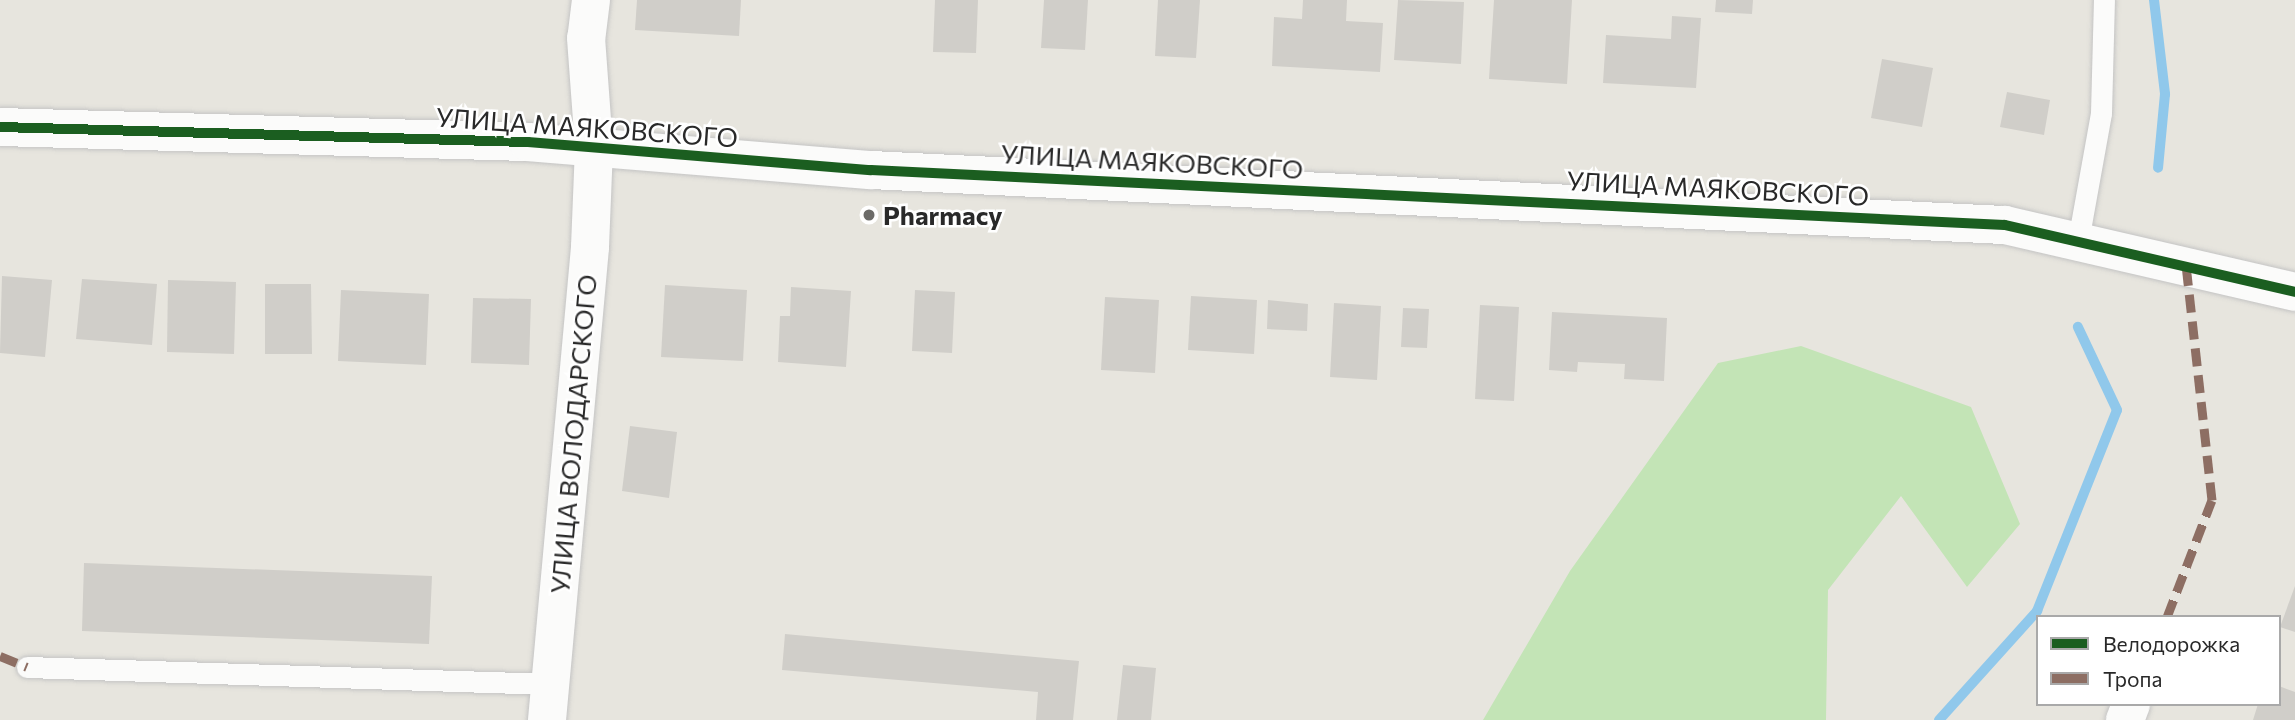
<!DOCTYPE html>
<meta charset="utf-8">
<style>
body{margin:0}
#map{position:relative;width:2295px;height:720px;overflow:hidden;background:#e7e5de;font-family:Commissioner,sans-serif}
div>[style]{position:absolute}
.green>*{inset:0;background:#c3e4b6}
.stream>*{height:10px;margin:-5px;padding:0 5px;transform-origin:5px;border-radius:5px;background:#90c8eb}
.building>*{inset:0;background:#d0cec9}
.roads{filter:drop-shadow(0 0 2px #c4c4c4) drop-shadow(0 0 2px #c4c4c4)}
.service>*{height:21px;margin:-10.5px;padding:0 10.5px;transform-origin:10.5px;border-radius:10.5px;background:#fbfbfa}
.minor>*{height:38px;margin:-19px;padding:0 19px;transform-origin:19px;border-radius:19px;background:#fbfbfa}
.tertiary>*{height:38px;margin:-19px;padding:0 19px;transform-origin:19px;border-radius:19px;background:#fbfbfa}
.quiet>*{height:9px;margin-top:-4.5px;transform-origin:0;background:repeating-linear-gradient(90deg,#8d6e63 0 18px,transparent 0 27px)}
.cycleway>*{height:10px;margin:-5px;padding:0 5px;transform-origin:5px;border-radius:5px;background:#1b5e20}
.dots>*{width:19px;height:19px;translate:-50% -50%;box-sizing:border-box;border:4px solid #fff;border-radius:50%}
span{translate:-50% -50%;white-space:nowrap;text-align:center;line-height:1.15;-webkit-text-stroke:5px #fff;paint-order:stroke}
.street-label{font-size:26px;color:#292929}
.poi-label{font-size:26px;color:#292929;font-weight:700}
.left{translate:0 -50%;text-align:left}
.legend{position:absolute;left:2036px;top:615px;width:245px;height:91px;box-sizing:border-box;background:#fff;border:2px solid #a9a9a9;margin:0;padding:9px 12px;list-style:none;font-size:21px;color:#292929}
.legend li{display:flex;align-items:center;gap:14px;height:35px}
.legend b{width:35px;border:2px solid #a9a9a9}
</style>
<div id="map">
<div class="green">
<i style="clip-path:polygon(1801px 346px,1971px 407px,2020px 524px,1967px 587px,1901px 496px,1828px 590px,1826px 720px,1483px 720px,1570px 571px,1718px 363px)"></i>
</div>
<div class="stream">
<i style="left:2154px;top:0;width:95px;rotate:83.3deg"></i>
<i style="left:2165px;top:94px;width:74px;rotate:95.4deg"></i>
<i style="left:1939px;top:720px;width:147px;rotate:-48deg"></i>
<i style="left:2037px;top:611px;width:216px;rotate:-68.3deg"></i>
<i style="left:2117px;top:410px;width:92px;rotate:-115.2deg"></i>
</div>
<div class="building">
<i style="clip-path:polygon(637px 0,741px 0,739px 36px,635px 30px)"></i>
<i style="clip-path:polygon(935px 0,978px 0,976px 53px,933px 52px)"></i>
<i style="clip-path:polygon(1044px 0,1088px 0,1085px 50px,1041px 48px)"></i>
<i style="clip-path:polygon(1158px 0,1200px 0,1196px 58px,1155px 56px)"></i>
<i style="clip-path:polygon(1303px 0,1347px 0,1346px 21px,1383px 23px,1380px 72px,1272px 66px,1274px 17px,1302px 19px)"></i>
<i style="clip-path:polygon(1398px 0,1464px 2px,1461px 64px,1394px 60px)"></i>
<i style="clip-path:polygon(1494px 0,1572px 0,1567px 84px,1489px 79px)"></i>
<i style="clip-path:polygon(1716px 0,1753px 0,1752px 14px,1715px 12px)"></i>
<i style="clip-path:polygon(1672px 16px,1701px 18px,1696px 88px,1603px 83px,1606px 35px,1671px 39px)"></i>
<i style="clip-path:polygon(1882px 59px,1933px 68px,1922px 127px,1871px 118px)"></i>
<i style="clip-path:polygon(2007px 92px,2050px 100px,2044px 135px,2000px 127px)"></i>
<i style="clip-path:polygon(2px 276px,52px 280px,45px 357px,0 353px)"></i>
<i style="clip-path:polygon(82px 279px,157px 284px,152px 345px,76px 339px)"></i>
<i style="clip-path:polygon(168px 280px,236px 282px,234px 354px,167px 352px)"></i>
<i style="clip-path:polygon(265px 284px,311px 284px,312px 354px,265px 354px)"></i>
<i style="clip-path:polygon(665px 285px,747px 290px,743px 361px,661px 357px)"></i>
<i style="clip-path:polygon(791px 287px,851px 291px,846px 367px,778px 362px,780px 316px,790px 316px)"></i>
<i style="clip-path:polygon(341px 290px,429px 294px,426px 365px,338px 361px)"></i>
<i style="clip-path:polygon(915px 290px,955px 292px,952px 353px,912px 351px)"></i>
<i style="clip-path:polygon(1191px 296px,1257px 300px,1254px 354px,1188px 350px)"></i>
<i style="clip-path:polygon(1105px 297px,1159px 300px,1155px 373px,1101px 370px)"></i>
<i style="clip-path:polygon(473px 298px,531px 299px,529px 365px,471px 363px)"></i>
<i style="clip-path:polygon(1268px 300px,1308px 304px,1307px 331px,1267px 329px)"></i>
<i style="clip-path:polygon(1334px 303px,1381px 306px,1377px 380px,1330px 377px)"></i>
<i style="clip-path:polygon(1480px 305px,1519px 307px,1514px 401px,1475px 399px)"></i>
<i style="clip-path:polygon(1403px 308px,1429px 309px,1427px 348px,1401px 347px)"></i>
<i style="clip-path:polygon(1552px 312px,1667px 318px,1664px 381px,1624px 379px,1625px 364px,1578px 362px,1577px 372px,1549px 370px)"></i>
<i style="clip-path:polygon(630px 426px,677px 432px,669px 498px,622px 491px)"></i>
<i style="clip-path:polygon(84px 563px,432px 576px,429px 644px,82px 631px)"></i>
<i style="clip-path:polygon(2295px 586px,2295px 632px,2280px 627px)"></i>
<i style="clip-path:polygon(785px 634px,1079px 661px,1073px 720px,1036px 720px,1038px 692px,782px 670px)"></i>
<i style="clip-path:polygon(1123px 665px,1156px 668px,1151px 720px,1117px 720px)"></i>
<i style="clip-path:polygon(2279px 686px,2295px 692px,2295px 720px,2253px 720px,2258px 704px,2279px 704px)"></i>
</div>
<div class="roads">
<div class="service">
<i style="left:2078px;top:241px;width:130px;rotate:-79.8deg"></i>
<i style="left:2101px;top:113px;width:113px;rotate:-88.5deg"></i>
<i style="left:27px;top:667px;width:523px;rotate:1.86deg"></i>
</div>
<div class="minor">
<i style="left:591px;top:0;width:38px;rotate:97deg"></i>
<i style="left:586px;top:38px;width:110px;rotate:85.8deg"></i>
<i style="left:2125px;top:720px;width:17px;rotate:-69deg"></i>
</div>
<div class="tertiary">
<i style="left:0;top:127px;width:528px;rotate:1.63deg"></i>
<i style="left:528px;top:142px;width:344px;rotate:4.7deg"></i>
<i style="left:871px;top:170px;width:1135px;rotate:2.78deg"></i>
<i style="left:2005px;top:225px;width:298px;rotate:13deg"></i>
<i style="left:547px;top:720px;width:475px;rotate:-84.8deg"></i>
<i style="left:590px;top:247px;width:99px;rotate:-87.7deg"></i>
</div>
</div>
<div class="quiet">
<i style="left:2167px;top:617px;width:125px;rotate:-69deg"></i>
<i style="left:2212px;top:500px;width:238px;rotate:-96.3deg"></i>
<i style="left:0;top:656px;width:29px;rotate:22deg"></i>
</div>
<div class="cycleway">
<i style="left:0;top:127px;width:528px;rotate:1.63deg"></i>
<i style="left:528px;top:142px;width:344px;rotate:4.7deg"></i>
<i style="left:871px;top:170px;width:1135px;rotate:2.78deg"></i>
<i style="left:2005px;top:225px;width:298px;rotate:13deg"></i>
</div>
<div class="dots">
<i style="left:869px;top:215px;background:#6c6b68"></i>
</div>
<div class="street-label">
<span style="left:587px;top:127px;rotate:4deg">УЛИЦА МАЯКОВСКОГО</span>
<span style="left:1152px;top:161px;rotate:3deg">УЛИЦА МАЯКОВСКОГО</span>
<span style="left:1718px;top:188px;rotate:3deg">УЛИЦА МАЯКОВСКОГО</span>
<span style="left:573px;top:434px;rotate:-85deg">УЛИЦА ВОЛОДАРСКОГО</span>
</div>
<div class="poi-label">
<span class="left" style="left:883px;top:215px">Pharmacy</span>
</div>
<ul class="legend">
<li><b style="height:9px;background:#1b5e20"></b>Велодорожка</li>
<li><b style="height:9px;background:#8d6e63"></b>Тропа</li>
</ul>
</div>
